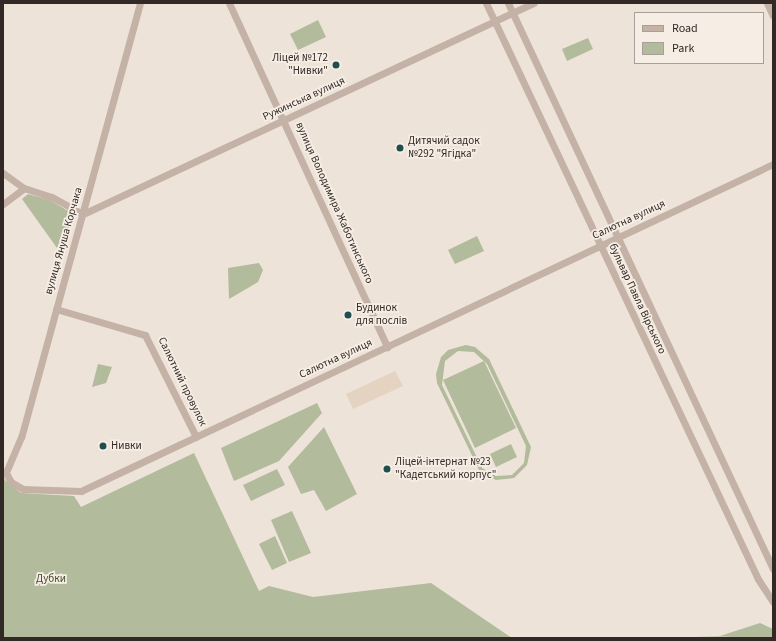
<!DOCTYPE html>
<meta charset="utf-8">
<style>
body{margin:0}
#map{position:relative;width:776px;height:641px;overflow:hidden;background:#eee3d9;font-family:"Source Sans 3",sans-serif}
div>[style]{position:absolute}
.green>*{inset:0;background:#b2bb9b}
.plaza>*{inset:0;background:#e5d3c1}
.minor>*{height:7px;margin:-3.5px;padding:0 3.5px;transform-origin:3.5px;border-radius:3.5px;background:#c5b2a6}
.dots>*{width:11px;height:11px;translate:-50% -50%;box-sizing:border-box;border:2px solid #f6ede4;border-radius:50%}
span{translate:-50% -50%;white-space:nowrap;text-align:center;line-height:1.15;-webkit-text-stroke:3.5px #f6ede4;paint-order:stroke}
.poi-label{font-size:11px;color:#322926}
.right{translate:-100% -50%;text-align:right}
.left{translate:0 -50%;text-align:left}
.street-label{font-size:11px;color:#322926}
.park-label{font-size:11px;color:#434d2d}
.frame{position:absolute;inset:0;border:4px solid #322926;pointer-events:none}
.legend{position:absolute;left:634px;top:12px;width:130px;height:52px;box-sizing:border-box;background:#f6ede4;border:1px solid #a89f98;margin:0;padding:5px 7px;list-style:none;font-size:12px;color:#322926}
.legend li{display:flex;align-items:center;gap:8px;height:20px}
.legend b{width:20px;border:1px solid #a89f98}
</style>
<div id="map">
<div class="green">
<i style="clip-path:polygon(318px 20px,326px 37px,298px 50px,290px 34px)"></i>
<i style="clip-path:polygon(588px 38px,593px 49px,567px 61px,562px 49px)"></i>
<i style="clip-path:polygon(28px 194px,50px 200px,73px 214px,67px 236px,57px 248px,22px 199px)"></i>
<i style="clip-path:polygon(477px 236px,484px 251px,455px 264px,448px 250px)"></i>
<i style="clip-path:polygon(259px 263px,263px 270px,258px 282px,229px 299px,228px 268px)"></i>
<i style="clip-path:polygon(evenodd,466px 345px,475px 347px,489px 359px,531px 447px,527px 465px,514px 478px,496px 480px,480px 472px,437px 383px,436px 374px,441px 357px,448px 350px,466px 345px,458px 351px,474px 352px,487px 364px,526px 446px,524px 463px,512px 475px,496px 476px,482px 468px,442px 385px,445px 361px,458px 351px)"></i>
<i style="clip-path:polygon(484px 361px,516px 428px,475px 448px,443px 380px)"></i>
<i style="clip-path:polygon(98px 364px,112px 367px,106px 383px,92px 387px)"></i>
<i style="clip-path:polygon(317px 403px,322px 413px,279px 461px,234px 481px,221px 448px)"></i>
<i style="clip-path:polygon(324px 427px,357px 494px,326px 511px,314px 490px,301px 494px,288px 467px)"></i>
<i style="clip-path:polygon(511px 444px,517px 457px,496px 467px,490px 454px)"></i>
<i style="clip-path:polygon(194px 453px,259px 591px,269px 586px,313px 597px,431px 583px,512px 638px,3px 638px,3px 472px,5px 480px,21px 493px,74px 496px,81px 507px)"></i>
<i style="clip-path:polygon(277px 469px,285px 485px,251px 501px,243px 485px)"></i>
<i style="clip-path:polygon(292px 511px,311px 553px,289px 562px,271px 520px)"></i>
<i style="clip-path:polygon(275px 536px,287px 563px,272px 570px,259px 544px)"></i>
<i style="clip-path:polygon(760px 623px,773px 629px,773px 638px,695px 636px,720px 636px)"></i>
</div>
<div class="plaza">
<i style="clip-path:polygon(395px 371px,403px 386px,353px 409px,346px 394px)"></i>
</div>
<div class="minor">
<i style="left:140px;top:3px;width:450px;rotate:105.3deg"></i>
<i style="left:21px;top:437px;width:39px;rotate:113deg"></i>
<i style="left:6px;top:473px;width:10px;rotate:61deg"></i>
<i style="left:11px;top:482px;width:14px;rotate:30deg"></i>
<i style="left:23px;top:489px;width:58px;rotate:2deg"></i>
<i style="left:81px;top:491px;width:765px;rotate:-25.29deg"></i>
<i style="left:229px;top:3px;width:379px;rotate:65.3deg"></i>
<i style="left:486px;top:3px;width:637px;rotate:64.72deg"></i>
<i style="left:758px;top:579px;width:27px;rotate:57deg"></i>
<i style="left:508px;top:3px;width:625px;rotate:64.91deg"></i>
<i style="left:767px;top:3px;width:14px;rotate:65deg"></i>
<i style="left:3px;top:173px;width:26px;rotate:36deg"></i>
<i style="left:24px;top:188px;width:29px;rotate:18deg"></i>
<i style="left:52px;top:197px;width:35px;rotate:29deg"></i>
<i style="left:3px;top:204px;width:26px;rotate:-37deg"></i>
<i style="left:83px;top:214px;width:498px;rotate:-25.1deg"></i>
<i style="left:56px;top:309px;width:93px;rotate:16.3deg"></i>
<i style="left:145px;top:335px;width:114px;rotate:63.4deg"></i>
</div>
<div class="dots">
<i style="left:336px;top:65px;background:#204e4f"></i>
<i style="left:400px;top:148px;background:#204e4f"></i>
<i style="left:348px;top:315px;background:#204e4f"></i>
<i style="left:103px;top:446px;background:#204e4f"></i>
<i style="left:387px;top:469px;background:#204e4f"></i>
</div>
<div class="poi-label">
<span class="right" style="left:328px;top:65px">Ліцей №172<br>"Нивки"</span>
<span class="left" style="left:408px;top:148px">Дитячий садок<br>№292 "Ягідка"</span>
<span class="left" style="left:356px;top:315px">Будинок<br>для послів</span>
<span class="left" style="left:111px;top:446px">Нивки</span>
<span class="left" style="left:395px;top:469px">Ліцей-інтернат №23<br>"Кадетський корпус"</span>
</div>
<div class="street-label">
<span style="left:304px;top:99px;rotate:-25deg">Ружинська вулиця</span>
<span style="left:334px;top:203px;rotate:66deg">вулиця Володимира Жаботинського</span>
<span style="left:629px;top:220px;rotate:-25deg">Салютна вулиця</span>
<span style="left:64px;top:241px;rotate:-74deg">вулиця Януша Корчака</span>
<span style="left:637px;top:299px;rotate:65deg">бульвар Павла Вірського</span>
<span style="left:336px;top:359px;rotate:-25deg">Салютна вулиця</span>
<span style="left:182px;top:382px;rotate:64deg">Салютний провулок</span>
</div>
<div class="park-label">
<span style="left:51px;top:579px">Дубки</span>
</div>
<div class="frame"></div>
<ul class="legend">
<li><b style="height:5px;background:#c5b2a6"></b>Road</li>
<li><b style="height:11px;background:#b2bb9b"></b>Park</li>
</ul>
</div>
